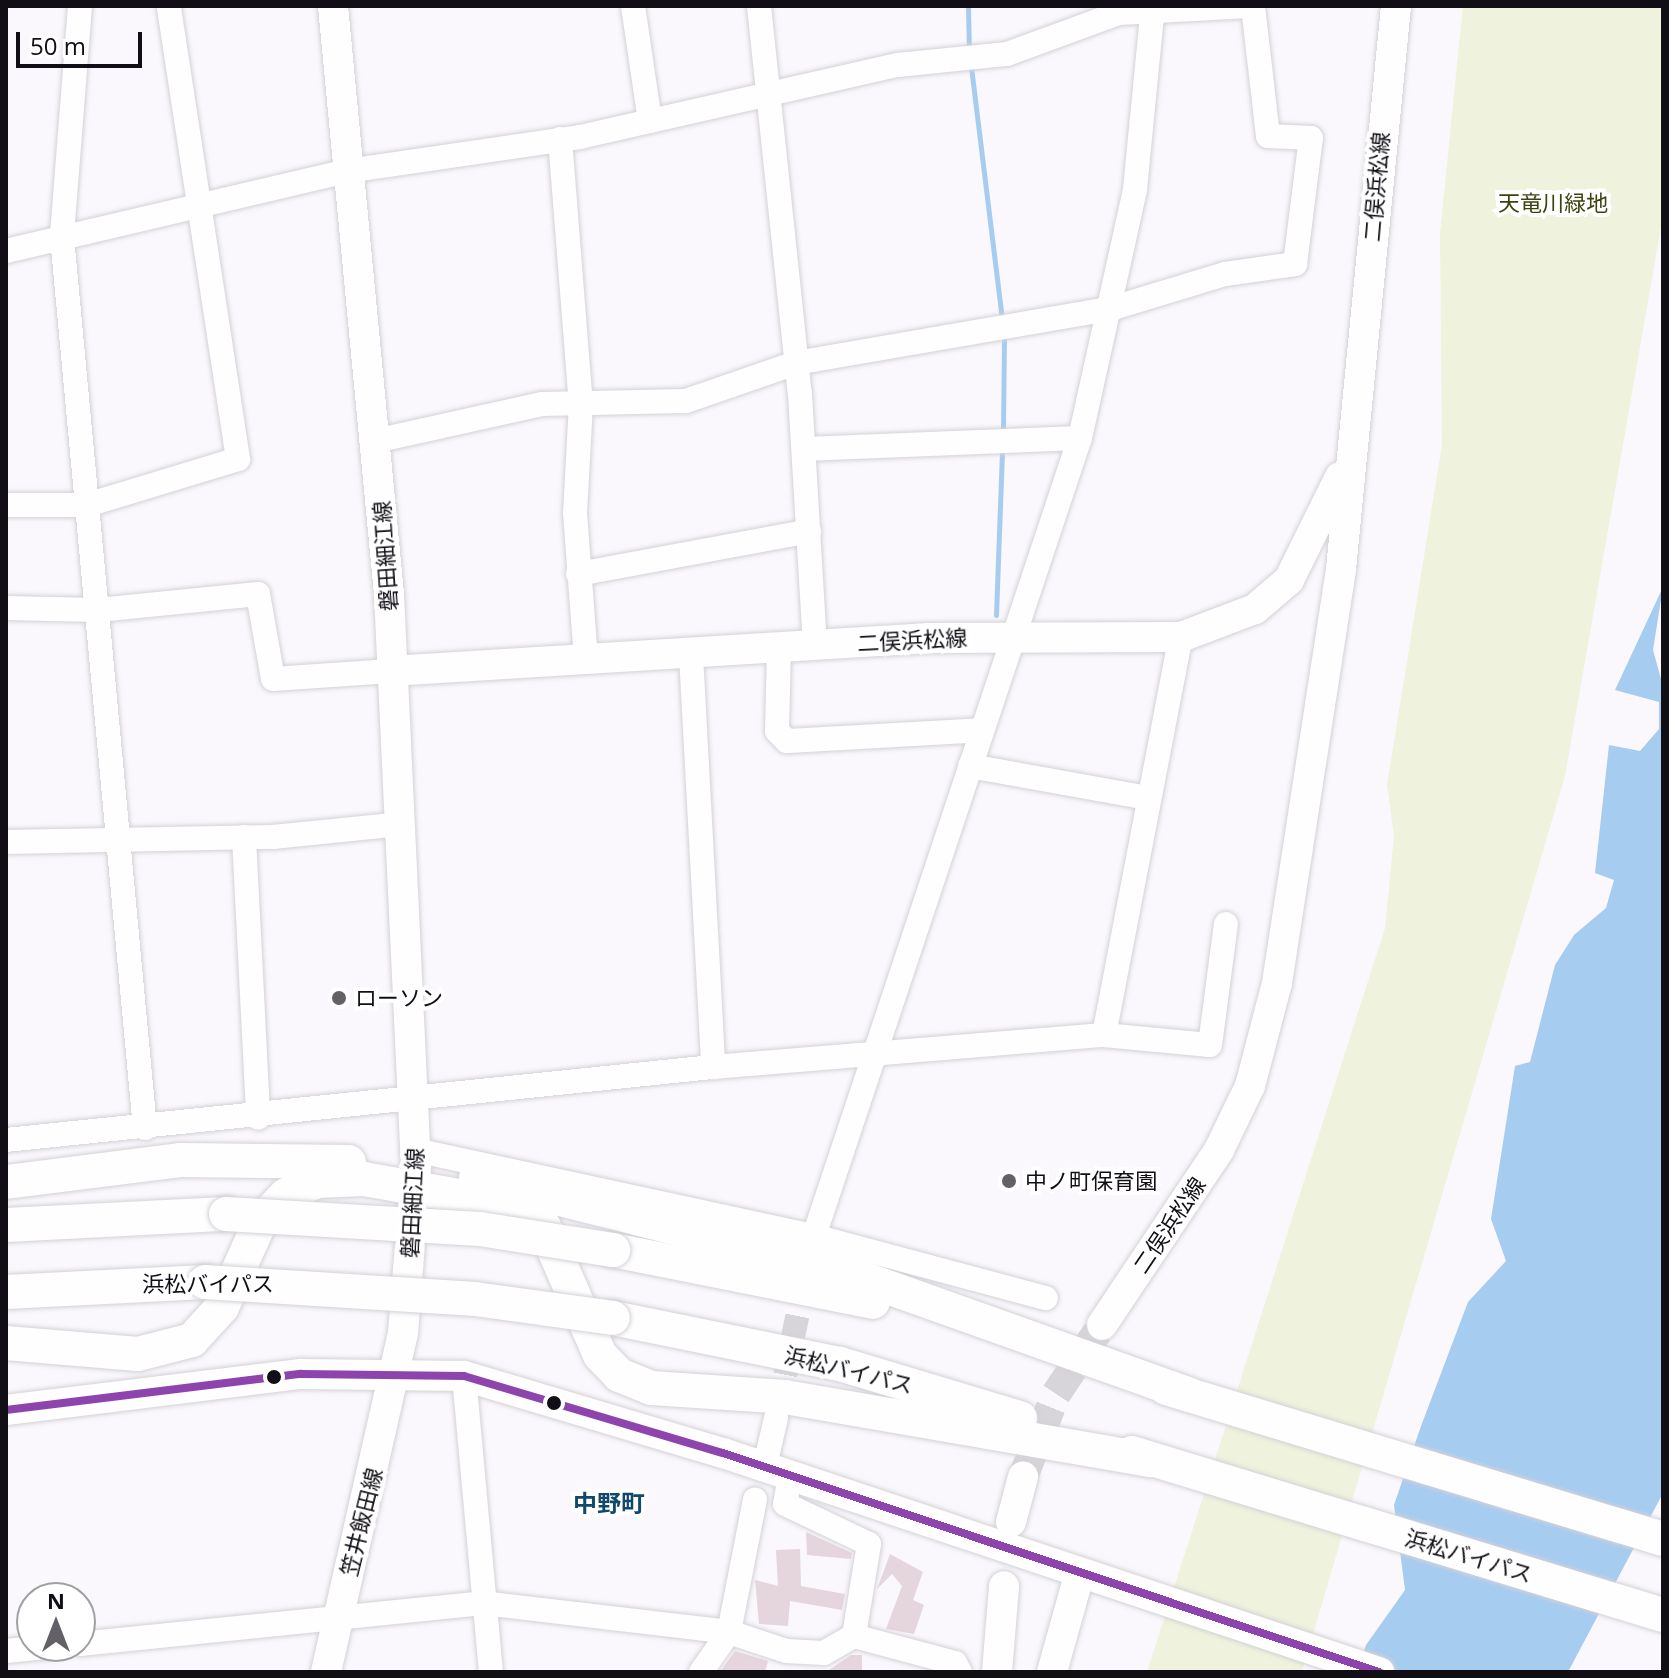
<!DOCTYPE html>
<meta charset="utf-8">
<style>
body{margin:0}
#map{position:relative;width:1669px;height:1678px;overflow:hidden;background:#faf8fc;font-family:"Open Sans","Noto Sans JP",sans-serif}
div>[style]{position:absolute}
.green>*{inset:0;background:#eff2dc}
.water>*{inset:0;background:#a6ccf0}
.stream>*{height:5px;margin:-2.5px;padding:0 2.5px;transform-origin:2.5px;border-radius:2.5px;background:#a6ccf0}
.building>*{inset:0;background:#e5d6dd}
.minor-tunnel>*{height:24px;margin-top:-12px;transform-origin:0;background:repeating-linear-gradient(90deg,#d7d5d9 0 24px,transparent 0 36px)}
.major-tunnel>*{height:30px;margin-top:-15px;transform-origin:0;background:repeating-linear-gradient(90deg,#d7d5d9 0 30px,transparent 0 45px)}
.roads{filter:drop-shadow(0 0 2px #d4d1d7) drop-shadow(0 0 2px #d4d1d7)}
.minor>*{height:24px;margin:-12px;padding:0 12px;transform-origin:12px;border-radius:12px;background:#fefeff}
.major>*{height:30px;margin:-15px;padding:0 15px;transform-origin:15px;border-radius:15px;background:#fefeff}
.highway>*{height:34px;margin:-17px;padding:0 17px;transform-origin:17px;border-radius:17px;background:#fefeff}
.bridges{filter:drop-shadow(0 0 2px #d4d1d7) drop-shadow(0 0 2px #d4d1d7)}
.highway-bridge>*{height:34px;margin:-17px;padding:0 17px;transform-origin:17px;border-radius:17px;background:#fefeff}
.bus-1>*{height:8px;margin:-4px;padding:0 4px;transform-origin:4px;border-radius:4px;background:#8e44ad}
.dots>*{width:22px;height:22px;translate:-50% -50%;box-sizing:border-box;border:4px solid #fff;border-radius:50%}
span{translate:-50% -50%;white-space:nowrap;text-align:center;line-height:1.15;-webkit-text-stroke:8px #fff;paint-order:stroke}
.street-label{font-size:22px;color:#110e15}
.park-label{font-size:22px;color:#3e430e}
.poi-label{font-size:22px;color:#110e15}
.left{translate:0 -50%;text-align:left}
.neighbourhood-label{font-size:24px;color:#10496b;font-weight:700}
.frame{position:absolute;inset:0;border:8px solid #110e15;pointer-events:none}
.north{position:absolute;left:16px;top:1582px;width:80px;height:80px;box-sizing:border-box;background:#fff;border:2px solid #a09fa1;border-radius:50%;rotate:0deg;font-size:22px;font-weight:700;line-height:32px;text-align:center;color:#110e15}
.north::after{content:'';display:block;margin:auto;width:28px;height:36px;background:#636066;clip-path:polygon(50% 0,100% 100%,50% 72%,0 100%)}
.scale{position:absolute;left:16px;top:32px;width:126px;height:36px;box-sizing:border-box;border:4px solid #110e15;border-top:0;padding-left:10px;font-size:24px;line-height:28px;white-space:nowrap;color:#110e15;-webkit-text-stroke:6px #fff;paint-order:stroke}
</style>
<div id="map">
<div class="green">
<i style="clip-path:polygon(1463px 6px,1663px 6px,1663px 216px,1565px 776px,1302px 1672px,1147px 1672px,1385px 928px,1394px 836px,1387px 785px,1442px 445px,1440px 233px)"></i>
</div>
<div class="water">
<i style="clip-path:polygon(1663px 587px,1653px 650px,1663px 686px,1663px 1493px,1568px 1672px,1357px 1672px,1366px 1645px,1405px 1590px,1394px 1505px,1421px 1426px,1468px 1302px,1506px 1261px,1491px 1219px,1515px 1066px,1530px 1062px,1555px 965px,1574px 935px,1606px 908px,1614px 880px,1595px 873px,1609px 745px,1640px 751px,1659px 729px,1659px 702px,1615px 690px)"></i>
</div>
<div class="stream">
<i style="left:968px;top:6px;width:47px;rotate:88.8deg"></i>
<i style="left:971px;top:67px;width:254px;rotate:83deg"></i>
<i style="left:1003px;top:432px;width:98px;rotate:-89.4deg"></i>
<i style="left:996px;top:615px;width:167px;rotate:-87.9deg"></i>
</div>
<div class="building">
<i style="clip-path:polygon(806px 1532px,852px 1553px,851px 1559px,807px 1555px)"></i>
<i style="clip-path:polygon(800px 1549px,801px 1586px,845px 1594px,842px 1610px,790px 1601px,788px 1626px,759px 1624px,755px 1580px,778px 1586px,776px 1550px)"></i>
<i style="clip-path:polygon(890px 1554px,923px 1572px,913px 1600px,924px 1605px,914px 1634px,886px 1629px,902px 1586px,892px 1574px,877px 1589px)"></i>
<i style="clip-path:polygon(735px 1651px,768px 1661px,765px 1672px,720px 1672px)"></i>
<i style="clip-path:polygon(851px 1655px,862px 1655px,862px 1672px,826px 1672px)"></i>
</div>
<div class="minor-tunnel">
<i style="left:778px;top:1410px;width:140px;rotate:-78.4deg"></i>
</div>
<div class="major-tunnel">
<i style="left:1023px;top:1477px;width:89px;rotate:-68.3deg"></i>
<i style="left:1056px;top:1394px;width:83px;rotate:-56.3deg"></i>
</div>
<div class="roads">
<div class="minor">
<i style="left:80px;top:6px;width:232px;rotate:94.5deg"></i>
<i style="left:62px;top:237px;width:895px;rotate:84.68deg"></i>
<i style="left:633px;top:6px;width:116px;rotate:81.6deg"></i>
<i style="left:759px;top:6px;width:390px;rotate:84deg"></i>
<i style="left:800px;top:394px;width:252px;rotate:86.6deg"></i>
<i style="left:560px;top:139px;width:265px;rotate:85.5deg"></i>
<i style="left:581px;top:403px;width:110px;rotate:93.1deg"></i>
<i style="left:575px;top:513px;width:148px;rotate:85.7deg"></i>
<i style="left:6px;top:251px;width:351px;rotate:-13.2deg"></i>
<i style="left:348px;top:171px;width:234px;rotate:-8.3deg"></i>
<i style="left:580px;top:137px;width:326px;rotate:-12.8deg"></i>
<i style="left:898px;top:65px;width:110px;rotate:-5.8deg"></i>
<i style="left:1007px;top:54px;width:119px;rotate:-20.1deg"></i>
<i style="left:1119px;top:13px;width:131px;rotate:-3.1deg"></i>
<i style="left:375px;top:441px;width:171px;rotate:-12.5deg"></i>
<i style="left:542px;top:404px;width:144px;rotate:-1.2deg"></i>
<i style="left:686px;top:401px;width:116px;rotate:-19.1deg"></i>
<i style="left:796px;top:363px;width:322px;rotate:-9.8deg"></i>
<i style="left:1113px;top:308px;width:117px;rotate:-16.9deg"></i>
<i style="left:1225px;top:274px;width:71px;rotate:-8.1deg"></i>
<i style="left:1295px;top:264px;width:127px;rotate:-82.8deg"></i>
<i style="left:1311px;top:138px;width:43px;rotate:-177.3deg"></i>
<i style="left:1268px;top:136px;width:131px;rotate:-96.6deg"></i>
<i style="left:804px;top:449px;width:276px;rotate:-2.3deg"></i>
<i style="left:6px;top:505px;width:81px"></i>
<i style="left:87px;top:505px;width:158px;rotate:-16.9deg"></i>
<i style="left:238px;top:459px;width:458px;rotate:-98.7deg"></i>
<i style="left:578px;top:574px;width:235px;rotate:-10.5deg"></i>
<i style="left:6px;top:608px;width:92px;rotate:1.2deg"></i>
<i style="left:98px;top:610px;width:161px;rotate:-5.7deg"></i>
<i style="left:258px;top:594px;width:86px;rotate:80deg"></i>
<i style="left:273px;top:679px;width:118px;rotate:-3.9deg"></i>
<i style="left:779px;top:649px;width:82px;rotate:91.4deg"></i>
<i style="left:777px;top:731px;width:14px;rotate:45deg"></i>
<i style="left:787px;top:741px;width:195px;rotate:-3.2deg"></i>
<i style="left:691px;top:655px;width:413px;rotate:86.9deg"></i>
<i style="left:713px;top:1067px;width:392px;rotate:-4.7deg"></i>
<i style="left:1104px;top:1035px;width:106px;rotate:5.4deg"></i>
<i style="left:1210px;top:1045px;width:122px;rotate:-82.5deg"></i>
<i style="left:970px;top:766px;width:180px;rotate:10.2deg"></i>
<i style="left:244px;top:837px;width:281px;rotate:87.1deg"></i>
<i style="left:6px;top:842px;width:267px;rotate:-1.1deg"></i>
<i style="left:273px;top:837px;width:128px;rotate:-5.8deg"></i>
<i style="left:1104px;top:1035px;width:405px;rotate:-79.1deg"></i>
<i style="left:6px;top:1140px;width:711px;rotate:-5.9deg"></i>
<i style="left:415px;top:1150px;width:408px;rotate:12.2deg"></i>
<i style="left:814px;top:1236px;width:240px;rotate:15deg"></i>
<i style="left:814px;top:1236px;width:841px;rotate:-71.57deg"></i>
<i style="left:1080px;top:438px;width:255px;rotate:-77.5deg"></i>
<i style="left:1135px;top:189px;width:184px;rotate:-84.4deg"></i>
<i style="left:464px;top:1376px;width:297px;rotate:84.8deg"></i>
<i style="left:767px;top:1457px;width:40px;rotate:-77deg"></i>
<i style="left:790px;top:1476px;width:28px;rotate:100deg"></i>
<i style="left:785px;top:1504px;width:93px;rotate:25.5deg"></i>
<i style="left:869px;top:1544px;width:93px;rotate:99.3deg"></i>
<i style="left:854px;top:1636px;width:105px;rotate:15deg"></i>
<i style="left:955px;top:1663px;width:10px;rotate:61deg"></i>
<i style="left:80px;top:1644px;width:405px;rotate:-5.8deg"></i>
<i style="left:483px;top:1603px;width:248px;rotate:6.7deg"></i>
<i style="left:729px;top:1632px;width:60px;rotate:18.4deg"></i>
<i style="left:786px;top:1651px;width:38px;rotate:3deg"></i>
<i style="left:824px;top:1653px;width:34px;rotate:-30deg"></i>
<i style="left:6px;top:1651px;width:50px;rotate:-5.7deg"></i>
<i style="left:701px;top:1672px;width:49px;rotate:-55deg"></i>
<i style="left:729px;top:1632px;width:135px;rotate:-78.9deg"></i>
</div>
<div class="major">
<i style="left:391px;top:671px;width:539px;rotate:-3.51deg"></i>
<i style="left:929px;top:638px;width:252px;rotate:-0.2deg"></i>
<i style="left:1181px;top:637px;width:79px;rotate:-20.7deg"></i>
<i style="left:1255px;top:609px;width:45px;rotate:-40.5deg"></i>
<i style="left:1289px;top:580px;width:115px;rotate:-63.7deg"></i>
<i style="left:1102px;top:1325px;width:211px;rotate:-56.2deg"></i>
<i style="left:1219px;top:1150px;width:71px;rotate:-64.2deg"></i>
<i style="left:1250px;top:1086px;width:106px;rotate:-75.3deg"></i>
<i style="left:1277px;top:983px;width:419px;rotate:-81.2deg"></i>
<i style="left:1341px;top:569px;width:566px;rotate:-84.42deg"></i>
<i style="left:6px;top:1410px;width:297px;rotate:-7deg"></i>
<i style="left:301px;top:1374px;width:163px;rotate:0.7deg"></i>
<i style="left:464px;top:1376px;width:270px;rotate:16.6deg"></i>
<i style="left:723px;top:1453px;width:692px;rotate:18.46deg"></i>
<i style="left:1011px;top:1522px;width:47px;rotate:-75.1deg"></i>
<i style="left:326px;top:1672px;width:348px;rotate:-77.2deg"></i>
<i style="left:403px;top:1333px;width:167px;rotate:-85.5deg"></i>
<i style="left:416px;top:1167px;width:574px;rotate:-92.7deg"></i>
<i style="left:389px;top:594px;width:591px;rotate:-95.44deg"></i>
<i style="left:997px;top:1672px;width:86px;rotate:-85.3deg"></i>
<i style="left:1052px;top:1672px;width:101px;rotate:-74.4deg"></i>
</div>
<div class="highway">
<i style="left:476px;top:1178px;width:369px;rotate:14.1deg"></i>
<i style="left:834px;top:1268px;width:375px;rotate:19.6deg"></i>
<i style="left:6px;top:1182px;width:175px;rotate:-7.2deg"></i>
<i style="left:180px;top:1160px;width:169px;rotate:0.7deg"></i>
<i style="left:6px;top:1225px;width:220px;rotate:-2.9deg"></i>
<i style="left:613px;top:1250px;width:265px;rotate:11.3deg"></i>
<i style="left:6px;top:1292px;width:199px;rotate:-2.9deg"></i>
<i style="left:613px;top:1318px;width:232px;rotate:11.5deg"></i>
<i style="left:840px;top:1364px;width:188px;rotate:16.7deg"></i>
<i style="left:6px;top:1343px;width:132px;rotate:4.8deg"></i>
<i style="left:138px;top:1354px;width:56px;rotate:-14.5deg"></i>
<i style="left:192px;top:1340px;width:45px;rotate:-47.7deg"></i>
<i style="left:222px;top:1307px;width:93px;rotate:-65.9deg"></i>
<i style="left:260px;top:1222px;width:37px;rotate:-46deg"></i>
<i style="left:286px;top:1195px;width:34px;rotate:-24deg"></i>
<i style="left:317px;top:1181px;width:47px;rotate:-2.4deg"></i>
<i style="left:364px;top:1179px;width:125px;rotate:10.1deg"></i>
<i style="left:487px;top:1201px;width:63px;rotate:24.5deg"></i>
<i style="left:544px;top:1227px;width:140px;rotate:66.4deg"></i>
<i style="left:600px;top:1355px;width:28px;rotate:46deg"></i>
<i style="left:619px;top:1375px;width:35px;rotate:22deg"></i>
<i style="left:651px;top:1388px;width:134px;rotate:3.8deg"></i>
<i style="left:785px;top:1397px;width:371px;rotate:9.8deg"></i>
<i style="left:1166px;top:1388px;width:519px;rotate:16.9deg"></i>
<i style="left:1132px;top:1453px;width:555px;rotate:16.97deg"></i>
</div>
</div>
<div class="bridges">
<div class="highway-bridge">
<i style="left:226px;top:1214px;width:254px;rotate:3.4deg"></i>
<i style="left:480px;top:1229px;width:135px;rotate:9deg"></i>
<i style="left:205px;top:1282px;width:271px;rotate:3.6deg"></i>
<i style="left:475px;top:1299px;width:139px;rotate:7.8deg"></i>
</div>
</div>
<div class="bus-1">
<i style="left:6px;top:1410px;width:297px;rotate:-7deg"></i>
<i style="left:301px;top:1374px;width:163px;rotate:0.7deg"></i>
<i style="left:464px;top:1376px;width:270px;rotate:16.6deg"></i>
<i style="left:723px;top:1453px;width:692px;rotate:18.46deg"></i>
</div>
<div class="dots">
<i style="left:339px;top:998px;background:#636066"></i>
<i style="left:1009px;top:1181px;background:#636066"></i>
<i style="left:274px;top:1377px;background:#110e15"></i>
<i style="left:554px;top:1403px;background:#110e15"></i>
</div>
<div class="street-label">
<span style="left:1376px;top:187px;rotate:-85deg">二俣浜松線</span>
<span style="left:385px;top:556px;rotate:-94deg">磐田細江線</span>
<span style="left:912px;top:640px;rotate:-3deg">二俣浜松線</span>
<span style="left:412px;top:1203px;rotate:-87deg">磐田細江線</span>
<span style="left:1169px;top:1225px;rotate:-56deg">二俣浜松線</span>
<span style="left:208px;top:1284px">浜松バイパス</span>
<span style="left:849px;top:1370px;rotate:14deg">浜松バイパス</span>
<span style="left:361px;top:1522px;rotate:-76deg">笠井飯田線</span>
<span style="left:1469px;top:1556px;rotate:17deg">浜松バイパス</span>
</div>
<div class="park-label">
<span style="left:1553px;top:203px">天竜川緑地</span>
</div>
<div class="poi-label">
<span class="left" style="left:355px;top:998px">ローソン</span>
<span class="left" style="left:1025px;top:1181px">中ノ町保育園</span>
</div>
<div class="neighbourhood-label">
<span style="left:609px;top:1503px">中野町</span>
</div>
<div class="frame"></div>
<div class="north">N</div>
<div class="scale">50 m</div>
</div>
